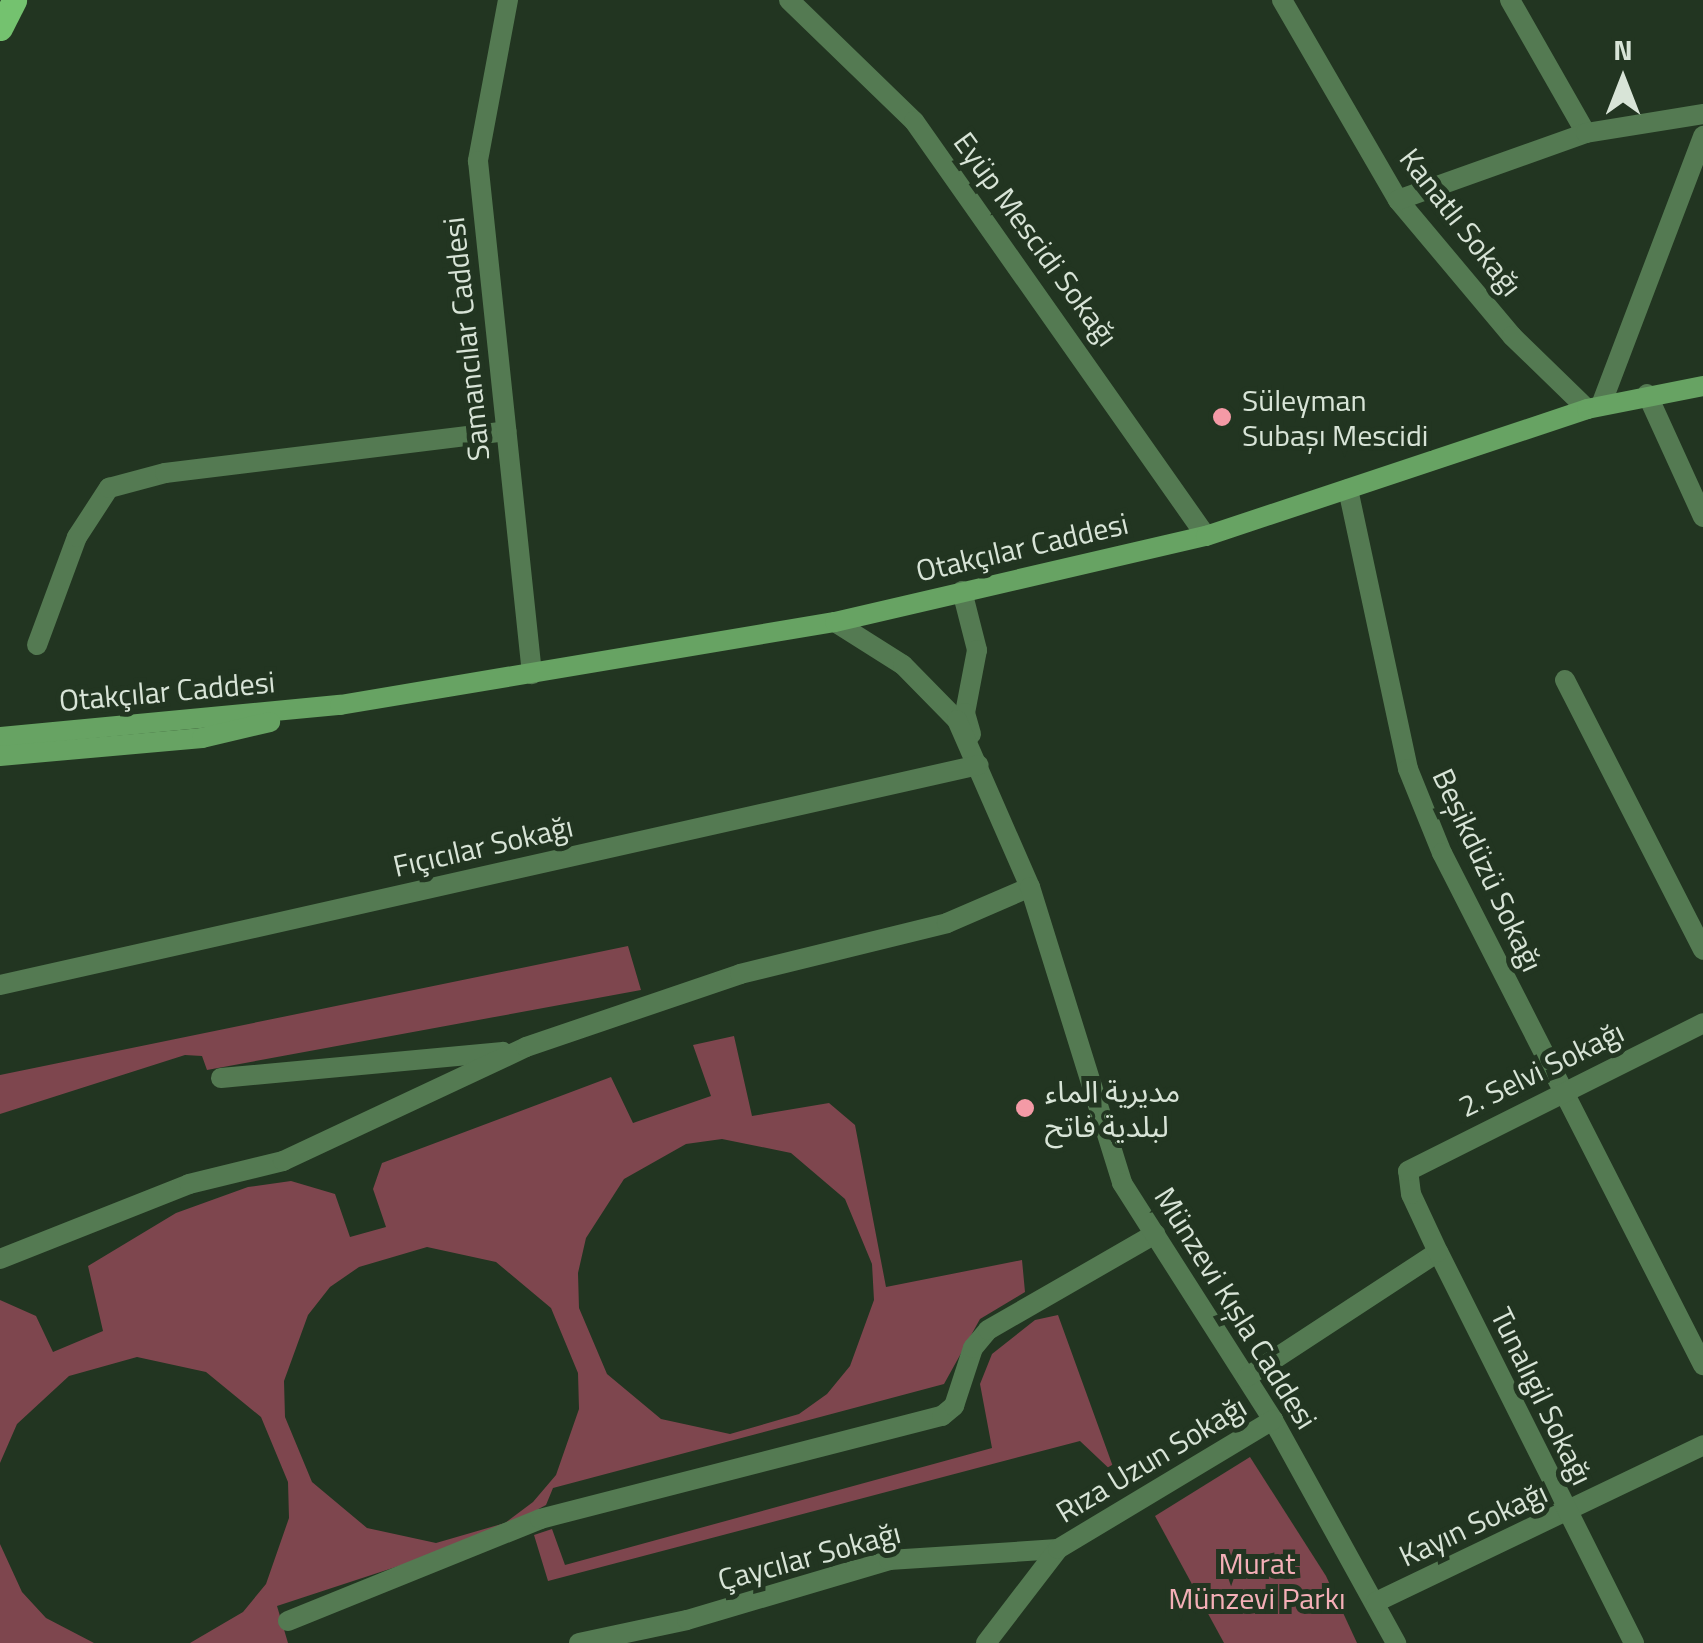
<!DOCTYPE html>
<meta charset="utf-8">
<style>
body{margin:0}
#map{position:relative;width:1703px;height:1643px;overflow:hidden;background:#223521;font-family:"Titillium Web","Noto Sans Arabic",sans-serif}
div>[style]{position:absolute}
.green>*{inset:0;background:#7e464e}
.lane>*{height:20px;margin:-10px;padding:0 10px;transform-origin:10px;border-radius:10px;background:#547a52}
.street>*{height:20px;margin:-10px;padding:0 10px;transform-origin:10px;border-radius:10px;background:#547a52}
.secondary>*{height:20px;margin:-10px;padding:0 10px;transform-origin:10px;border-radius:10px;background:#67a363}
.primary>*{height:25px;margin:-12.5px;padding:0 12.5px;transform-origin:12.5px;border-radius:12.5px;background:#74c26f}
.dots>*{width:28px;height:28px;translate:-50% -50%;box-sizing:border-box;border:5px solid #223521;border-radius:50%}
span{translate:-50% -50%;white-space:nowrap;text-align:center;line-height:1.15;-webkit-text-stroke:10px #223521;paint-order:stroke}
.street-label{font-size:30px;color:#d8e4d7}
.poi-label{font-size:30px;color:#d8e4d7}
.left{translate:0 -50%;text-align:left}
.park-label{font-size:30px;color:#f4afb7}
.north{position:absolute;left:1573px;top:30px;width:100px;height:100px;-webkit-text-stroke:8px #223521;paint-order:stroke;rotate:0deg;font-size:28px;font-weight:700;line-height:40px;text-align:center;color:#d8e4d7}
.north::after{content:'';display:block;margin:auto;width:35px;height:45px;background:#d8e4d7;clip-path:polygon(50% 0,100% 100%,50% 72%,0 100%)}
</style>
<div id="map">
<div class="green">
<i style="clip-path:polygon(628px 946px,641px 990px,207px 1070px,202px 1056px,185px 1055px,0 1114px,0 1075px)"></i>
<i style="clip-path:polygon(evenodd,734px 1036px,752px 1116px,829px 1103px,855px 1125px,886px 1287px,1022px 1260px,1025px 1292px,980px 1319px,944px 1384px,553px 1488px,546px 1505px,484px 1538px,277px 1606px,288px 1643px,190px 1643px,243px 1612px,266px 1584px,289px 1518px,288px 1482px,261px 1417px,206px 1372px,137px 1357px,69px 1376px,17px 1424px,0 1463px,0 1300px,36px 1316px,53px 1352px,103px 1331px,88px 1266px,176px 1213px,248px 1187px,291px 1181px,335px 1194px,350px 1237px,386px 1227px,373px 1189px,382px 1163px,611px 1077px,633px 1123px,711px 1096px,693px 1045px,734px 1036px,722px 1139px,791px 1153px,845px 1199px,872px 1264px,874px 1300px,850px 1366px,827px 1394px,799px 1414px,730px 1434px,661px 1419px,607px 1374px,579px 1308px,578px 1273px,586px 1238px,624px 1179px,686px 1144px,722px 1139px,734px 1036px,427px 1247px,496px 1262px,551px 1308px,578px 1373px,579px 1409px,556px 1475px,533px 1502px,505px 1523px,436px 1543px,367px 1528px,312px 1482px,285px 1417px,284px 1381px,308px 1315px,330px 1287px,359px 1267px,427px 1247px)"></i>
<i style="clip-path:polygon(1058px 1315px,1116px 1475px,1080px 1441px,548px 1581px,534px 1535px,552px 1529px,565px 1565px,992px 1448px,980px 1384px,992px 1354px,1035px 1320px)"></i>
<i style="clip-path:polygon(1250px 1457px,1326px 1576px,1357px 1643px,1224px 1643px,1155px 1516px)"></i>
<i style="clip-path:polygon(0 1544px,22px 1592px,46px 1618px,94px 1643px,0 1643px)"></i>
</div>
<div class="lane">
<i style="left:37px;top:645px;width:115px;rotate:-69.7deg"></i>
<i style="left:77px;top:537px;width:59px;rotate:-56.9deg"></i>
<i style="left:109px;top:488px;width:58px;rotate:-15deg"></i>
<i style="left:165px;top:473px;width:344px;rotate:-7deg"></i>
<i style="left:221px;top:1078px;width:283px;rotate:-5.3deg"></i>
<i style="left:0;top:1259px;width:203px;rotate:-21.6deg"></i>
<i style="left:189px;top:1184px;width:97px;rotate:-13.7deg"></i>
<i style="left:283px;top:1161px;width:268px;rotate:-25.1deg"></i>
<i style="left:526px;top:1047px;width:226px;rotate:-18.8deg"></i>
<i style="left:740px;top:974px;width:213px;rotate:-13.8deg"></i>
<i style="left:947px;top:923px;width:90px;rotate:-23.4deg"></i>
<i style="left:288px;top:1621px;width:272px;rotate:-22deg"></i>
<i style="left:540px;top:1519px;width:415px;rotate:-14.4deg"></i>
<i style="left:942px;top:1416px;width:16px;rotate:-40deg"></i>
<i style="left:954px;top:1406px;width:61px;rotate:-71.9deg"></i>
<i style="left:973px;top:1348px;width:23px;rotate:-50deg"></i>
<i style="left:988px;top:1330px;width:193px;rotate:-29.9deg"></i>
</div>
<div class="street">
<i style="left:508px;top:0;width:164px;rotate:100.6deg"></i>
<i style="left:478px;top:161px;width:516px;rotate:83.99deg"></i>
<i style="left:789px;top:0;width:174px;rotate:44.1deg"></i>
<i style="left:914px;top:121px;width:507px;rotate:54.87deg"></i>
<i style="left:1282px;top:0;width:231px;rotate:59.9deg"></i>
<i style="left:1398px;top:200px;width:177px;rotate:50deg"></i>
<i style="left:1512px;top:336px;width:105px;rotate:44.2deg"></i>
<i style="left:1510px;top:0;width:153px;rotate:60.3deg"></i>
<i style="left:1398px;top:200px;width:200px;rotate:-19.6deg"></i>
<i style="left:1586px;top:133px;width:119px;rotate:-9.2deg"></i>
<i style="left:1647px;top:394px;width:135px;rotate:65.5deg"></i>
<i style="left:1601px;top:405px;width:288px;rotate:-69.2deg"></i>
<i style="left:1348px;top:489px;width:286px;rotate:77.9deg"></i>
<i style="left:1408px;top:769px;width:91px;rotate:68deg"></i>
<i style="left:1442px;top:853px;width:575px;rotate:62.99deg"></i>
<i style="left:962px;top:591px;width:61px;rotate:75.7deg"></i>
<i style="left:977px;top:650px;width:64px;rotate:100.8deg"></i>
<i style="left:965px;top:713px;width:22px;rotate:74deg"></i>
<i style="left:835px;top:622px;width:80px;rotate:32.3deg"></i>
<i style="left:903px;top:665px;width:77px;rotate:45.5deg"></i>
<i style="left:957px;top:720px;width:182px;rotate:66.4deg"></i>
<i style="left:1030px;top:887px;width:310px;rotate:72.7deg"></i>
<i style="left:1122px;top:1183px;width:281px;rotate:57.5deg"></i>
<i style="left:1273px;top:1420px;width:255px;rotate:61.1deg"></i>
<i style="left:1565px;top:680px;width:303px;rotate:62.9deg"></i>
<i style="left:0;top:985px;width:1003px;rotate:-12.67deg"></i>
<i style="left:1247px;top:1377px;width:228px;rotate:-33.2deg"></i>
<i style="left:1376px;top:1602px;width:363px;rotate:-25.6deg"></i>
<i style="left:579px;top:1643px;width:110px;rotate:-12deg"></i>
<i style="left:687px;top:1620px;width:211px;rotate:-16.5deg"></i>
<i style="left:889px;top:1560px;width:169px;rotate:-3.7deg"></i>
<i style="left:986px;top:1643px;width:118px;rotate:-52.5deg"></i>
<i style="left:1058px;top:1549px;width:251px;rotate:-31deg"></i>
<i style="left:1634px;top:1643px;width:437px;rotate:-116.6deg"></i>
<i style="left:1438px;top:1252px;width:64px;rotate:-115deg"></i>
<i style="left:1411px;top:1194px;width:23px;rotate:-97deg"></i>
<i style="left:1408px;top:1171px;width:330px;rotate:-26.6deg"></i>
</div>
<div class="secondary">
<i style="left:0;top:737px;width:342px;rotate:-5.4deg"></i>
<i style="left:340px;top:705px;width:502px;rotate:-9.52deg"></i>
<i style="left:835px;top:622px;width:381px;rotate:-13.1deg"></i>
<i style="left:1206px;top:536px;width:402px;rotate:-18.4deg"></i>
<i style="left:1587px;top:409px;width:118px;rotate:-11.2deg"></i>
<i style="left:0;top:756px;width:203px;rotate:-5.1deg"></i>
<i style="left:202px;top:738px;width:70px;rotate:-13.2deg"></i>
</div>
<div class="primary">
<i style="left:0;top:28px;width:31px;rotate:-63deg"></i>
</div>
<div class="dots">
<i style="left:1222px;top:417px;background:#f49aa6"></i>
<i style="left:1025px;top:1108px;background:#f49aa6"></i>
</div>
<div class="street-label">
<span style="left:1461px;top:222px;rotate:52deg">Kanatlı Sokağı</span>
<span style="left:1036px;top:239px;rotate:54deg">Eyüp Mescidi Sokağı</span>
<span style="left:466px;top:339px;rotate:-96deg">Samancılar Caddesi</span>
<span style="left:1022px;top:547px;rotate:-13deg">Otakçılar Caddesi</span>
<span style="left:167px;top:691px;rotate:-5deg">Otakçılar Caddesi</span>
<span style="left:483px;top:846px;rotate:-13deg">Fıçıcılar Sokağı</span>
<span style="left:1488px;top:870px;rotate:65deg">Beşikdüzü Sokağı</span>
<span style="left:1541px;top:1069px;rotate:-26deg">2. Selvi Sokağı</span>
<span style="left:1236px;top:1308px;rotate:58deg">Münzevi Kışla Caddesi</span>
<span style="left:1542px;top:1396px;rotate:64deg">Tunalıgil Sokağı</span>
<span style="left:1151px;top:1459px;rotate:-31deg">Rıza Uzun Sokağı</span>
<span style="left:1473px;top:1524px;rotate:-25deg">Kayın Sokağı</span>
<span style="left:809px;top:1556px;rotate:-15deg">Çaycılar Sokağı</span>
</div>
<div class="poi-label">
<span class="left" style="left:1242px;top:417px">Süleyman<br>Subaşı Mescidi</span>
<span class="left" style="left:1045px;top:1108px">مديرية الماء<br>لبلدية فاتح</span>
</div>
<div class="park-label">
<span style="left:1257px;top:1580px">Murat<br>Münzevi Parkı</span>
</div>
<div class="north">N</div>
</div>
